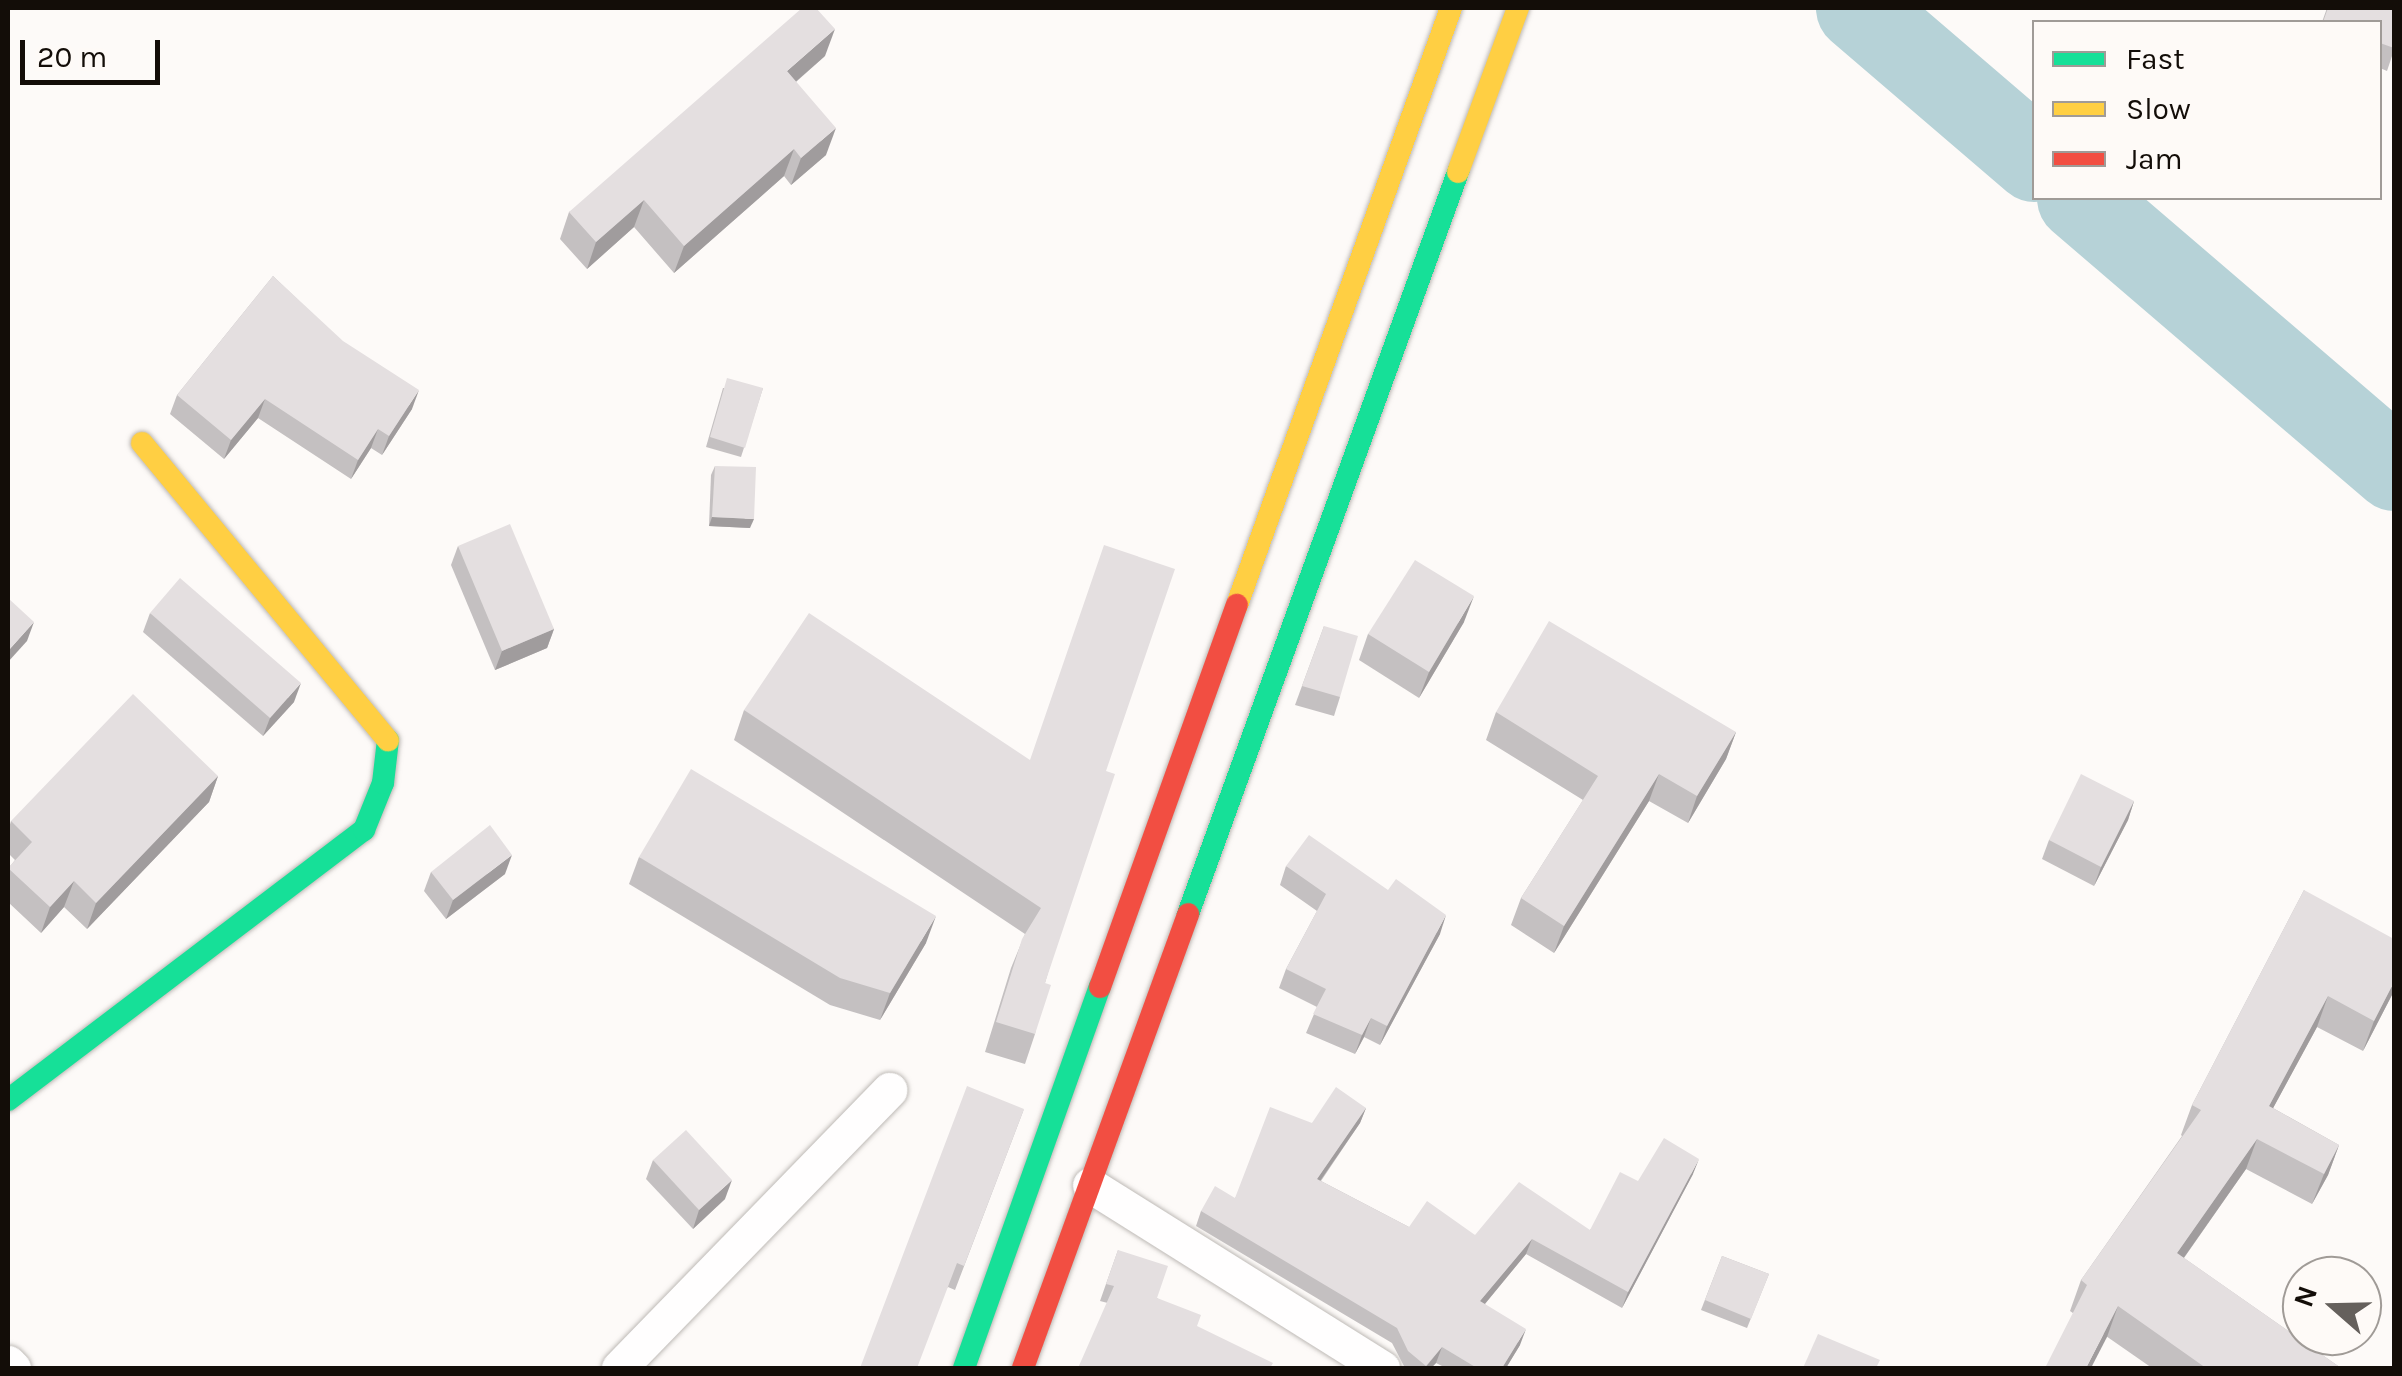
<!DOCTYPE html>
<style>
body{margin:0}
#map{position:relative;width:2402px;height:1376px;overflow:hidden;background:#fdfaf8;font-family:Karla,sans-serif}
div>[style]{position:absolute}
.river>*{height:85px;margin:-42.5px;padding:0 42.5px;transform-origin:42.5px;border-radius:42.5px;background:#b6d2d7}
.roads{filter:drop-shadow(0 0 2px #bebab6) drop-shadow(0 0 2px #bebab6)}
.street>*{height:35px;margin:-17.5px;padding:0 17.5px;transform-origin:17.5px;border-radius:17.5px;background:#fffefe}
.fast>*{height:22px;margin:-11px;padding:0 11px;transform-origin:11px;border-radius:11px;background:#16e098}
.slow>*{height:22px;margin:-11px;padding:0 11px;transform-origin:11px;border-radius:11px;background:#ffcf43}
.jam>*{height:22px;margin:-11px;padding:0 11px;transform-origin:11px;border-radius:11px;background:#f24e42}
.wall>*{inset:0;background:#c4c0c1}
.shaded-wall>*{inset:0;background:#a09c9d}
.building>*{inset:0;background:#e4dfe0}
span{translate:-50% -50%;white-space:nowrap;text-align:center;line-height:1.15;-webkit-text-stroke:8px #fefaf7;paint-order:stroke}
.frame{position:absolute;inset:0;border:10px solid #130d08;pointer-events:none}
.legend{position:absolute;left:2032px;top:20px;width:350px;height:180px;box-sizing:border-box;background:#fefaf7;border:2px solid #a09b97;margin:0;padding:12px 18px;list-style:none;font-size:30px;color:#130d08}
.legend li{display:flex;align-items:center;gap:20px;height:50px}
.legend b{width:50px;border:2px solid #a09b97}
.north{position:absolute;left:2282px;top:1256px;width:100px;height:100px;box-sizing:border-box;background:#fefaf7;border:2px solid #a09b97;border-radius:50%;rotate:290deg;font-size:28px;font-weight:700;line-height:40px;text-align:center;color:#130d08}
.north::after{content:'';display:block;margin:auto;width:35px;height:45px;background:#65605c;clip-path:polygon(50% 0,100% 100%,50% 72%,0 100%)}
.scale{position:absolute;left:20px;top:40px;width:140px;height:45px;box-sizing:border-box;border:5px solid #130d08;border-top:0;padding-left:12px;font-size:30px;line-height:35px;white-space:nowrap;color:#130d08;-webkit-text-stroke:8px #fefaf7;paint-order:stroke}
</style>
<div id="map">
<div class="river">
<i style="left:1858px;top:8px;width:232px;rotate:40.6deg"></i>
<i style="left:2079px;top:198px;width:415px;rotate:40.6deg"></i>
</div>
<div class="roads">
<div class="street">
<i style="left:1090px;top:1185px;width:345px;rotate:32.1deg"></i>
<i style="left:8px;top:1363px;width:7px;rotate:45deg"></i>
<i style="left:619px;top:1368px;width:388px;rotate:-45.8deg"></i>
</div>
<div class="fast">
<i style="left:1188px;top:914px;width:790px;rotate:-70deg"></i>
<i style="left:8px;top:1100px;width:447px;rotate:-37.2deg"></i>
<i style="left:364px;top:830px;width:51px;rotate:-68deg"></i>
<i style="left:383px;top:783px;width:43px;rotate:-83.4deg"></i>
<i style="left:964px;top:1368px;width:405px;rotate:-70.4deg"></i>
</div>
<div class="slow">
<i style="left:1458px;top:172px;width:175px;rotate:-69.9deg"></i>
<i style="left:142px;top:443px;width:386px;rotate:50.4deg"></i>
<i style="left:1237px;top:605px;width:634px;rotate:-70.28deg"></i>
</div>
<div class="jam">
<i style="left:1100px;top:987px;width:406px;rotate:-70.3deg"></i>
<i style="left:1023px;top:1368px;width:483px;rotate:-70deg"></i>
</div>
</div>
<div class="wall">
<i style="clip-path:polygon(2327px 8px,2394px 8px,2394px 50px,2387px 71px,2380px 68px,2380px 22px,2322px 22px)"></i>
<i style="clip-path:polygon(825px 56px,796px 82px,826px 155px,791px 185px,784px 176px,674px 273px,634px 227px,587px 269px,560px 239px,569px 212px)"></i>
<i style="clip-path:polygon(273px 276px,412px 409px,382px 455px,371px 448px,351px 479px,258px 418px,224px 459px,170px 414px,177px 395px)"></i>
<i style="clip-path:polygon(723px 388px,763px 388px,741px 457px,706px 447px)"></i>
<i style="clip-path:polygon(715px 466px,750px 528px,709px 526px,711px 475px)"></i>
<i style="clip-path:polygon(458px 546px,554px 629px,547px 648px,495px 670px,451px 565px)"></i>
<i style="clip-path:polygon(150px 613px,294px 702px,263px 736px,143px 632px)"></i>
<i style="clip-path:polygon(1464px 622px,1419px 698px,1359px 660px,1368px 634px)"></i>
<i style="clip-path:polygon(1324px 626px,1340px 697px,1334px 716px,1295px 705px)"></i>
<i style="clip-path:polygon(744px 710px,1029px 760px,1106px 771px,1045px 983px,1035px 1034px,1025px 1064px,985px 1052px,1011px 968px,1025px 934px,734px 740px)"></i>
<i style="clip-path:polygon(1496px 712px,1736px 732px,1726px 759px,1688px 823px,1649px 801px,1554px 953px,1511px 925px,1521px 898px,1583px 800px,1486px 740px)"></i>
<i style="clip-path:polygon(218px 776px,209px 802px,87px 929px,64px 907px,41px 933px,8px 902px,8px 869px,15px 860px,8px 853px,8px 831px,11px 821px)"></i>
<i style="clip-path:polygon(2134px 801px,2128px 820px,2094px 886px,2042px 859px,2049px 840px)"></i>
<i style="clip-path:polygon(639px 857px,926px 943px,880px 1020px,830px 1005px,629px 884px)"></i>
<i style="clip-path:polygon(1286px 866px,1440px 934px,1380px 1045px,1364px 1037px,1355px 1054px,1306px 1033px,1317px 1007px,1279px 988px,1286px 969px,1317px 911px,1280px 885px)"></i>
<i style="clip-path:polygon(431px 872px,505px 874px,446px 919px,424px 891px)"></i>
<i style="clip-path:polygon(2304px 890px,2394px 991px,2363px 1051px,2317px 1027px,2273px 1108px,2339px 1145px,2328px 1175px,2312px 1204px,2246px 1169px,2184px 1258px,2341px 1368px,2152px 1368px,2070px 1311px,2081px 1280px,2182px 1136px,2181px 1135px,2192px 1105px)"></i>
<i style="clip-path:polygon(1366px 1108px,1360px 1123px,1321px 1181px,1409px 1227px,1475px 1235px,1590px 1230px,1638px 1181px,1693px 1174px,1622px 1308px,1526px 1254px,1485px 1304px,1520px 1345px,1506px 1368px,1446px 1368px,1436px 1363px,1431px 1368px,1405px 1368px,1392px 1343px,1196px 1226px,1201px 1211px,1235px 1198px,1312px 1123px)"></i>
<i style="clip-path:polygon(1024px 1109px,955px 1290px,948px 1287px,860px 1368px)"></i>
<i style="clip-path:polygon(653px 1160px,725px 1199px,693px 1229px,646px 1179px)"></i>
<i style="clip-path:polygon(1118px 1250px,1157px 1298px,1197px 1326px,1100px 1301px)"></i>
<i style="clip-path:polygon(1722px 1256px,1769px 1274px,1747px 1328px,1701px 1310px)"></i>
</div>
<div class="shaded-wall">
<i style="clip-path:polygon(835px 29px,825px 56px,777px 98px,787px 71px)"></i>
<i style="clip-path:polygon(836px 128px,826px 155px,791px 185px,801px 158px)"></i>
<i style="clip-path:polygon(794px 149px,784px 176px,674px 273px,684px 246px)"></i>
<i style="clip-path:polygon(644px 200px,634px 227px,587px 269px,596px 242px)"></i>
<i style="clip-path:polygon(419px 390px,412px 409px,382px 455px,389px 436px)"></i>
<i style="clip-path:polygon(265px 399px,258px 418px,224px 459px,231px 440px)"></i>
<i style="clip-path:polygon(378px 429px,371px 448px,351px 479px,358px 460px)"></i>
<i style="clip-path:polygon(712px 517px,754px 519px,750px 528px,709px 526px)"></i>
<i style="clip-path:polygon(1474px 596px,1464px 622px,1419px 698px,1429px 672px)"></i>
<i style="clip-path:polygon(34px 622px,27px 641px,8px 662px,8px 651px)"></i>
<i style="clip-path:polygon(554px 629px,547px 648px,495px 670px,502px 651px)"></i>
<i style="clip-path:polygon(301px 683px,294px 702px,263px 736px,270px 718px)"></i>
<i style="clip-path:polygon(1736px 732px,1726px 759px,1688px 823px,1697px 796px)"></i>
<i style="clip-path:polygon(1659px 774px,1649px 801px,1554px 953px,1564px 926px)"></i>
<i style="clip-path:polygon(218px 776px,209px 802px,87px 929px,96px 903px)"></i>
<i style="clip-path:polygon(2134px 801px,2128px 820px,2094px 886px,2101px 867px)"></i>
<i style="clip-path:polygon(512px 855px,505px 874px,446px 919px,453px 900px)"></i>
<i style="clip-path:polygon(74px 881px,64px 907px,41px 933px,50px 907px)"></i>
<i style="clip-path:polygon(1446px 915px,1440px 934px,1380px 1045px,1387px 1026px)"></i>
<i style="clip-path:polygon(936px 916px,926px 943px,880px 1020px,890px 993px)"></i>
<i style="clip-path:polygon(2394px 982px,2394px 991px,2363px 1051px,2374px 1021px)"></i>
<i style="clip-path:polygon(2328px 996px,2317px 1027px,2258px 1136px,2269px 1106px)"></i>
<i style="clip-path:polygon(1371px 1018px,1364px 1037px,1355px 1054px,1362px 1035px)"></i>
<i style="clip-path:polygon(1366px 1108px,1360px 1123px,1311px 1194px,1317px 1179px)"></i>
<i style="clip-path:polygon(2257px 1139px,2246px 1169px,2166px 1283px,2177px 1253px)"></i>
<i style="clip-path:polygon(2339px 1145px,2328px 1175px,2312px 1204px,2324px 1174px)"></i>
<i style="clip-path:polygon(1699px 1159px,1693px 1174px,1622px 1308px,1628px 1292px)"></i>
<i style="clip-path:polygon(732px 1180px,725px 1199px,693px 1229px,699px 1210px)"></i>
<i style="clip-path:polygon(1532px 1239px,1526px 1254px,1474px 1317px,1480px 1301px)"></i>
<i style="clip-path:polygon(2118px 1306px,2107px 1337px,2091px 1368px,2086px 1368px)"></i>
<i style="clip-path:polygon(1526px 1329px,1520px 1345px,1506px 1368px,1502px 1368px)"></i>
<i style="clip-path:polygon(1442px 1347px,1436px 1363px,1431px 1368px,1425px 1368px)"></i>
</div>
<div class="building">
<i style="clip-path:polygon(802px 8px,816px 8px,835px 29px,787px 71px,836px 128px,801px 158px,794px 149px,684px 246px,644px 200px,596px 242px,569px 212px)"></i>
<i style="clip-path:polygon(2328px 8px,2394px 8px,2394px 48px,2380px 43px,2380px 22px,2323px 22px)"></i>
<i style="clip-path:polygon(273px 276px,343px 341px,419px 390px,389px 436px,378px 429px,358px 460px,265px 399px,231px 440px,177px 395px)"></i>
<i style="clip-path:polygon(727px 378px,763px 388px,745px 448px,710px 437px)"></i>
<i style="clip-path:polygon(715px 466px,756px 467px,754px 519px,712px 517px)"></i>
<i style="clip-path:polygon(510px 524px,554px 629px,502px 651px,458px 546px)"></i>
<i style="clip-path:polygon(1104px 545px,1175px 569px,1106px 771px,1115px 774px,1045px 983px,1051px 985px,1035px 1034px,996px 1022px,1022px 939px,1041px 908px,744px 710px,809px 613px,1030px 760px)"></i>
<i style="clip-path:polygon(1415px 560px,1474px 596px,1429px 672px,1368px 634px)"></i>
<i style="clip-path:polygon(180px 578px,301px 683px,270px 718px,150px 613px)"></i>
<i style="clip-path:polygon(8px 598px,34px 622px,8px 651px)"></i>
<i style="clip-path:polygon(1549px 621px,1736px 732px,1697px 796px,1659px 774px,1564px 926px,1521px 898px,1598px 776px,1496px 712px)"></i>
<i style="clip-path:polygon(1324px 626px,1358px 636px,1340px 697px,1302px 686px)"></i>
<i style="clip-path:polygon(133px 694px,218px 776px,96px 903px,74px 881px,50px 907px,8px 868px,32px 842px,11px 821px)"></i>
<i style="clip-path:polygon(691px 769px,936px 916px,890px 993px,840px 978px,639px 857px)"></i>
<i style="clip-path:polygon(2081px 774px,2134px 801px,2101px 867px,2049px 840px)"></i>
<i style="clip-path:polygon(490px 825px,512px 855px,453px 900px,431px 872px)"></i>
<i style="clip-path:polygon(1309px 835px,1388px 890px,1396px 879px,1446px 915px,1387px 1026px,1371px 1018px,1362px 1035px,1313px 1014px,1326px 989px,1286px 969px,1326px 894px,1286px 866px)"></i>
<i style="clip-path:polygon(2304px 890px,2394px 939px,2394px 982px,2374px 1021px,2328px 996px,2269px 1106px,2339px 1145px,2324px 1174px,2257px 1139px,2177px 1253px,2341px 1368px,2206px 1368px,2118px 1306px,2086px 1368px,2045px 1368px,2087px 1285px,2081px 1280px,2201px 1110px,2192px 1105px)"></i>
<i style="clip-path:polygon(967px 1086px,1024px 1109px,964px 1266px,957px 1263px,917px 1368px,860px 1368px)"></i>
<i style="clip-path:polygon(1336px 1087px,1366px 1108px,1317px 1179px,1409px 1227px,1427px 1201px,1475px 1235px,1519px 1182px,1590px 1230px,1620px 1172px,1638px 1181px,1664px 1138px,1699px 1159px,1628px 1292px,1532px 1239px,1480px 1301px,1526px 1329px,1502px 1368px,1477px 1368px,1442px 1347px,1426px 1366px,1408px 1351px,1397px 1328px,1201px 1211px,1215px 1186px,1235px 1198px,1270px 1107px,1312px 1123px)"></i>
<i style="clip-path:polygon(686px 1130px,732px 1180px,699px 1210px,653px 1160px)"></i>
<i style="clip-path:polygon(1118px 1250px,1168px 1266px,1157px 1298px,1201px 1315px,1197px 1326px,1273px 1363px,1270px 1368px,1078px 1368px,1114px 1286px,1106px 1284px)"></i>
<i style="clip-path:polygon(1722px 1256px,1769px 1274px,1751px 1319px,1705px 1300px)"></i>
<i style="clip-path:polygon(1818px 1334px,1880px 1360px,1876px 1368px,1803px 1368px)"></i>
</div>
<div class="frame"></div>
<ul class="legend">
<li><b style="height:12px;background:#16e098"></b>Fast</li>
<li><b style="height:12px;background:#ffcf43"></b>Slow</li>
<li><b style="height:12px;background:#f24e42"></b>Jam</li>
</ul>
<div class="north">N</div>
<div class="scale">20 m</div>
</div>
